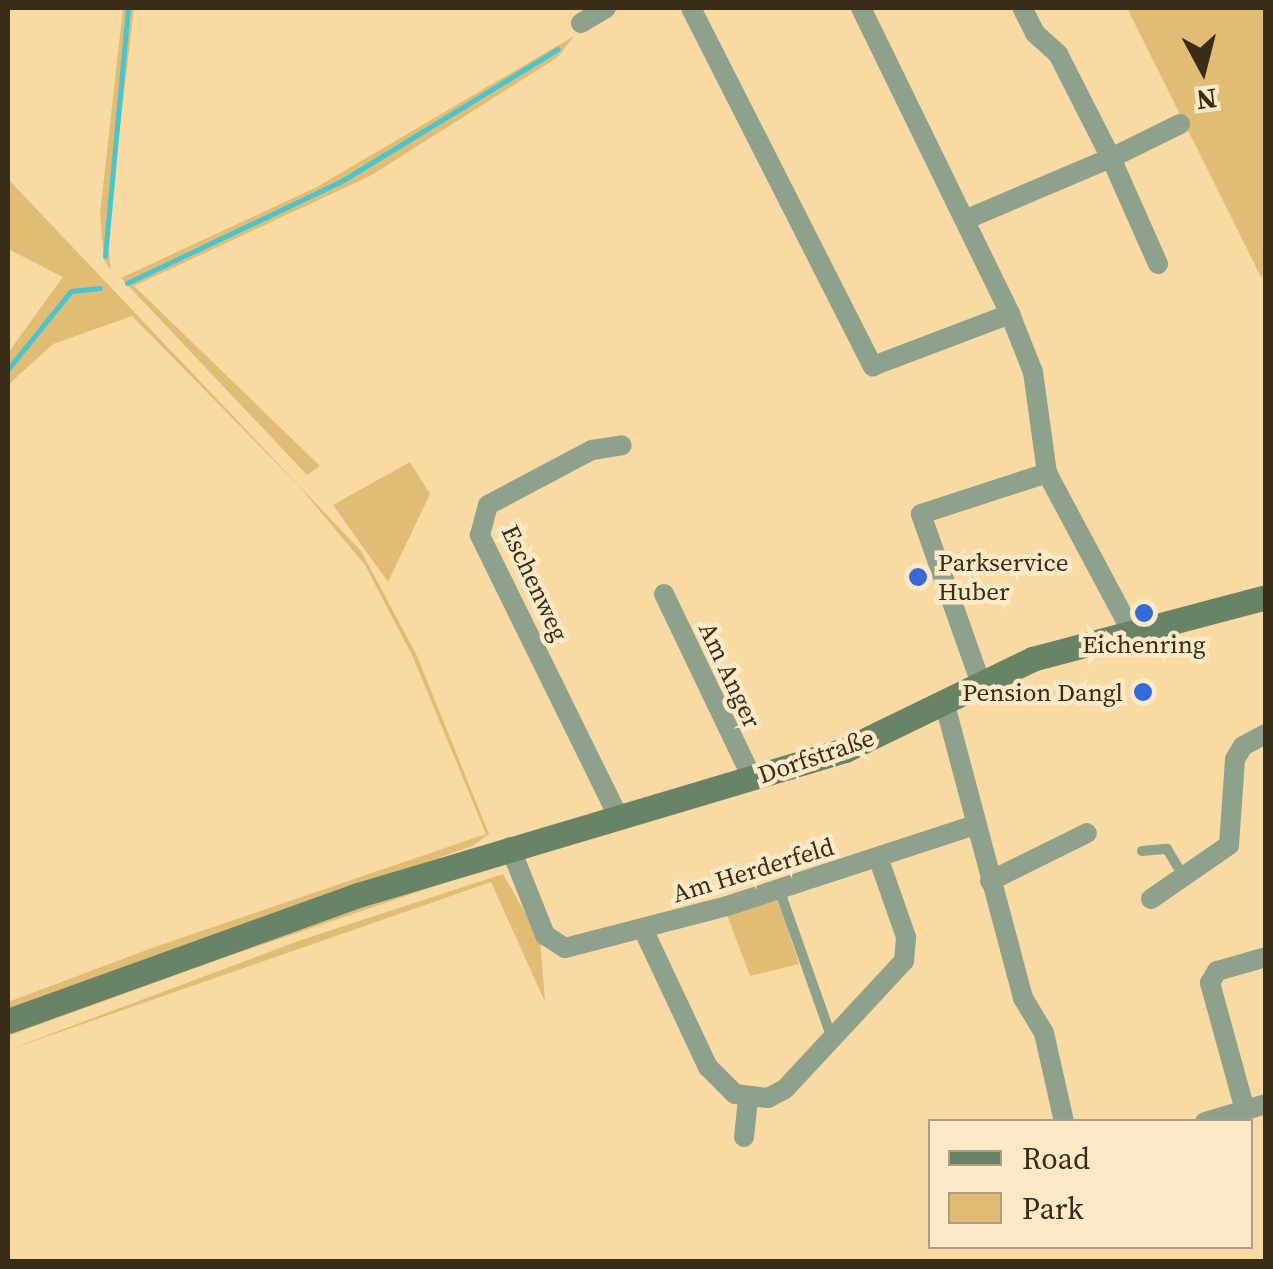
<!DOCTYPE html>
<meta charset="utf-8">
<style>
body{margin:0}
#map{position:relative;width:1273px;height:1269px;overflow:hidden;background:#f8daa2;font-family:"Source Serif 4",serif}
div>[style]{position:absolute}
.green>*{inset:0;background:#e1bc75}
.stream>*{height:5px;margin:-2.5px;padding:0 2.5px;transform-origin:2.5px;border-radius:2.5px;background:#4bc4ce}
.lane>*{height:10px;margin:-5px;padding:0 5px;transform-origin:5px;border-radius:5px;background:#8ea18d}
.street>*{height:20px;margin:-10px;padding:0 10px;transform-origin:10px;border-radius:10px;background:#8ea18d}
.secondary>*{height:25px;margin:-12.5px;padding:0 12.5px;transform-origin:12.5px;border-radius:12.5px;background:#688366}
.dots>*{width:28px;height:28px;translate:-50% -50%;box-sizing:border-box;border:5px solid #fbe9c8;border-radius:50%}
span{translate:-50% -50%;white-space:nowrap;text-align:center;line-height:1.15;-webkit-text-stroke:9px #fbe9c8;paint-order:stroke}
.poi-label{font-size:25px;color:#392d17}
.left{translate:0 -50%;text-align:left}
.right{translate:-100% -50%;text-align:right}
.street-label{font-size:25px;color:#392d17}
.frame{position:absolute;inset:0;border:10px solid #392d17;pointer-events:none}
.legend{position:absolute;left:928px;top:1119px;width:325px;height:130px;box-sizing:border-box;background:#fbe9c8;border:2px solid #ad9e81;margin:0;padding:12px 18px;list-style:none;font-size:30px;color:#392d17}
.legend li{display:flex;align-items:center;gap:20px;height:50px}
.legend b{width:50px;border:2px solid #ad9e81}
.north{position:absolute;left:1153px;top:20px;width:100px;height:100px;-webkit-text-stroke:8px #fbe9c8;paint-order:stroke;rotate:173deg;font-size:28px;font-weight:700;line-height:40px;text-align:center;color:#392d17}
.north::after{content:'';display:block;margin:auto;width:35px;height:45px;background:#392d17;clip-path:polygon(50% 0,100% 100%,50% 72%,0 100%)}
</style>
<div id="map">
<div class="green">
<i style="clip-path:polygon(123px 8px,134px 8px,107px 237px,111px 270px,104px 260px,100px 214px)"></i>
<i style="clip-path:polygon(1127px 8px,1265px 8px,1265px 275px,1261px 277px)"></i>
<i style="clip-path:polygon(574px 36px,558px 57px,370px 176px,134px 286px,320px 466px,307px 475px,121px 278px,317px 187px)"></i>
<i style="clip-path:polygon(8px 179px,361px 551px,417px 656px,489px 834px,472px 846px,8px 1011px,8px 1002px,152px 948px,486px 834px,413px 657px,365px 565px,299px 486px,132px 316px,53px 344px,8px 385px,8px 353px,63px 277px,8px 249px)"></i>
<i style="clip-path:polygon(410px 462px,430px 494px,388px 582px,333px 505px)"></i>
<i style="clip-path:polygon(497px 865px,226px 957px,8px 1036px,8px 1030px,234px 946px)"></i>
<i style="clip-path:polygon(503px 874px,540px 939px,545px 1002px,491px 882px,8px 1050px,301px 940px)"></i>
<i style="clip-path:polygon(778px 900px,799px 964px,750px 976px,726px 912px)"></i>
</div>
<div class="stream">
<i style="left:105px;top:256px;width:249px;rotate:-84.7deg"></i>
<i style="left:127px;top:283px;width:236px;rotate:-25.4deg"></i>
<i style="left:340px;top:182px;width:255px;rotate:-31.4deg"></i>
<i style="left:8px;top:369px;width:100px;rotate:-51.1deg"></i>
<i style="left:71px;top:291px;width:29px;rotate:-6deg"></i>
</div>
<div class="lane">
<i style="left:1142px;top:851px;width:25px;rotate:-5deg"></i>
<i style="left:1167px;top:849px;width:33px;rotate:59deg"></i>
<i style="left:779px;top:889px;width:159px;rotate:70.5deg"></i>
</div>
<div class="street">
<i style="left:691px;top:8px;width:402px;rotate:63.1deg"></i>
<i style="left:873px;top:366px;width:147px;rotate:-20.8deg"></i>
<i style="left:861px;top:8px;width:340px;rotate:64deg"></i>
<i style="left:1010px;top:314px;width:62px;rotate:68.4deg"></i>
<i style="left:1033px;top:372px;width:102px;rotate:82.1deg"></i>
<i style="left:1047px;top:473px;width:178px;rotate:61.9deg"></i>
<i style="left:581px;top:23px;width:29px;rotate:-31deg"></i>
<i style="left:967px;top:219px;width:156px;rotate:-23deg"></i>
<i style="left:1111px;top:158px;width:117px;rotate:-117deg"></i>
<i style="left:1058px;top:54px;width:31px;rotate:-138deg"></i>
<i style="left:1035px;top:33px;width:28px;rotate:-117deg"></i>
<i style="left:1158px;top:264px;width:116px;rotate:-113.9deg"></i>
<i style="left:1111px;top:158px;width:77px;rotate:-26.2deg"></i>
<i style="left:664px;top:594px;width:204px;rotate:64.4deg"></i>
<i style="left:980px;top:681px;width:177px;rotate:-109.5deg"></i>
<i style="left:921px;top:514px;width:133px;rotate:-18deg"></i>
<i style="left:944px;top:701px;width:307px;rotate:75.1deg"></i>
<i style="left:1023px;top:998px;width:41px;rotate:59deg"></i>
<i style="left:1044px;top:1033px;width:91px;rotate:77.3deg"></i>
<i style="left:617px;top:814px;width:311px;rotate:-116.2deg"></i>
<i style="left:480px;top:535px;width:31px;rotate:-75deg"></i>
<i style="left:488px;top:505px;width:118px;rotate:-27.9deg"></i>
<i style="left:592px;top:450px;width:30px;rotate:-9deg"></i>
<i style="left:510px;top:847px;width:95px;rotate:68.3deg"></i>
<i style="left:545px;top:935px;width:24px;rotate:33deg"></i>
<i style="left:565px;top:948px;width:167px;rotate:-14.5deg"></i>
<i style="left:727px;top:906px;width:261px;rotate:-18.1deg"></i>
<i style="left:990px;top:881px;width:108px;rotate:-26.3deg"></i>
<i style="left:1151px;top:899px;width:95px;rotate:-34.7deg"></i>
<i style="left:1229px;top:845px;width:86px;rotate:-86deg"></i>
<i style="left:1235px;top:759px;width:15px;rotate:-58deg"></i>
<i style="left:1243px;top:746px;width:26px;rotate:-28deg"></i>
<i style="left:643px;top:929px;width:153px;rotate:64.8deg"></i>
<i style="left:708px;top:1067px;width:38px;rotate:45deg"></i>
<i style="left:735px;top:1094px;width:33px;rotate:7deg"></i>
<i style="left:768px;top:1098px;width:19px;rotate:-28deg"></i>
<i style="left:785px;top:1089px;width:175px;rotate:-47.1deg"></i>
<i style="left:904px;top:961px;width:24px;rotate:-85deg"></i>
<i style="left:906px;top:937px;width:85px;rotate:-109.3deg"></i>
<i style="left:1245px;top:1110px;width:132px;rotate:-105.4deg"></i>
<i style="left:1210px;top:983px;width:14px;rotate:-60deg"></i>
<i style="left:1217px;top:971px;width:51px;rotate:-15.9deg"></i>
<i style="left:1205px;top:1122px;width:64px;rotate:-16.4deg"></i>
<i style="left:744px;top:1137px;width:37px;rotate:-84deg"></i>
</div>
<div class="secondary">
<i style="left:8px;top:1021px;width:372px;rotate:-19.8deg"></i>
<i style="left:358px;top:895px;width:508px;rotate:-16.58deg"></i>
<i style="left:845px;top:750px;width:208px;rotate:-25.9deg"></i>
<i style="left:1032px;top:659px;width:242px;rotate:-14.8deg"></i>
</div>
<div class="dots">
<i style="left:918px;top:577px;background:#356ad9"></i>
<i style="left:1144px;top:613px;background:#356ad9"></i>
<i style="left:1143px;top:692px;background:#356ad9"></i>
</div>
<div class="poi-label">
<span class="left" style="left:938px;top:577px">Parkservice<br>Huber</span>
<span style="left:1144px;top:644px">Eichenring</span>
<span class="right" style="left:1123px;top:692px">Pension Dangl</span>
</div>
<div class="street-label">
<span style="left:535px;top:583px;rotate:65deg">Eschenweg</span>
<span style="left:730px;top:675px;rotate:65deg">Am Anger</span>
<span style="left:816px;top:756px;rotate:-19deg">Dorfstraße</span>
<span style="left:753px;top:870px;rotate:-17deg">Am Herderfeld</span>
</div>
<div class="frame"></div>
<ul class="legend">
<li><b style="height:12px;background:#688366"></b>Road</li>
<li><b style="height:28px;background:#e1bc75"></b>Park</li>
</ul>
<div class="north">N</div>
</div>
